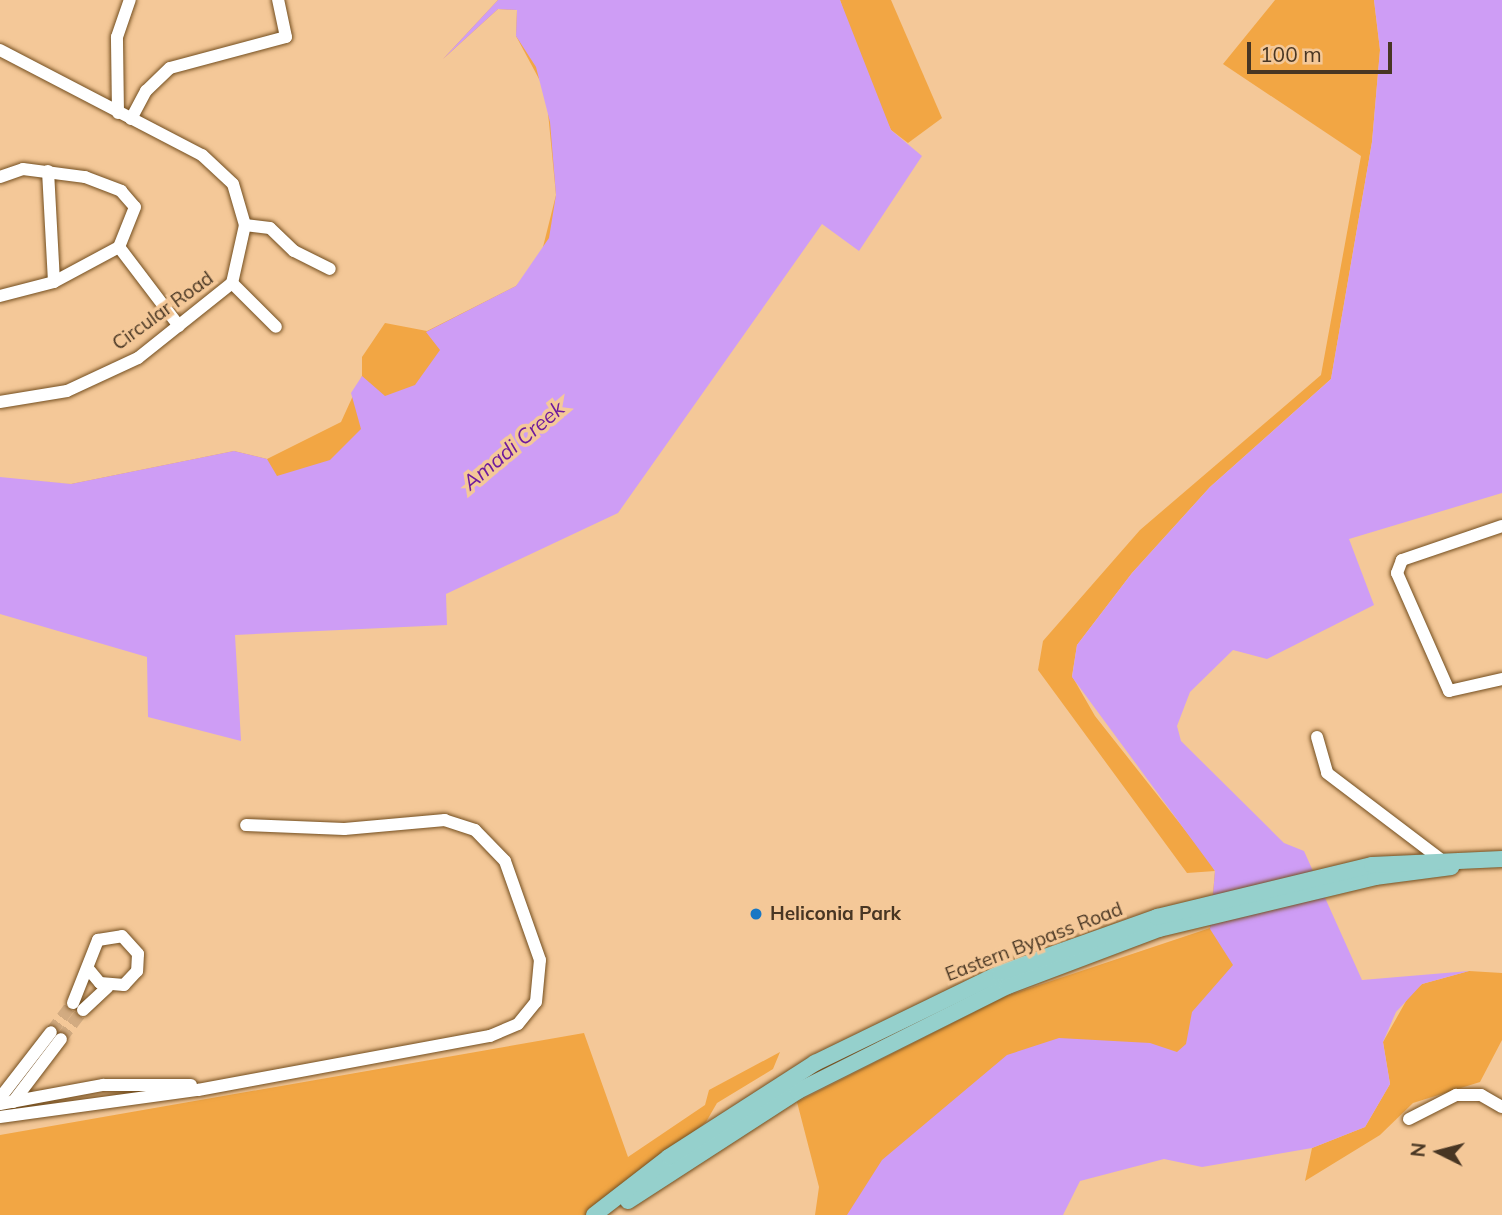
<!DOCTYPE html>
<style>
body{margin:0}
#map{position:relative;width:1502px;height:1215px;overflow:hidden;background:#f4c898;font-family:Mulish,sans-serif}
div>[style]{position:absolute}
.green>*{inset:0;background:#f2a644}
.water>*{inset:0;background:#ce9df5}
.minor-tunnel>*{height:12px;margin-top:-6px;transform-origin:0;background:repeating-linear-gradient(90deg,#d2ab81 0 12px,transparent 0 18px)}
.roads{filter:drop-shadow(0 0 2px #734e1f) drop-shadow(0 0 2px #734e1f)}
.minor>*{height:12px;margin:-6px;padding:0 6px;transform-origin:6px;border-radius:6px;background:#fff}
.major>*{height:16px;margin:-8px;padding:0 8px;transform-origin:8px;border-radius:8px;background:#95d0cc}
.dots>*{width:19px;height:19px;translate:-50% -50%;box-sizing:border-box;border:4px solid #f4c898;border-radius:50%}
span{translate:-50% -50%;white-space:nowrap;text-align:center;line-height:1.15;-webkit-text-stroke:7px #f4c898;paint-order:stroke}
.street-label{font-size:19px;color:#483623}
.poi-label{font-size:19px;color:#483623;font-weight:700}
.left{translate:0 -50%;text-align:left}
.water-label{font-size:21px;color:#6e1a9d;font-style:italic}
.north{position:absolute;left:1404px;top:1117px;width:70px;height:70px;-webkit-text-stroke:5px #f4c898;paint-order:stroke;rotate:276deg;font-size:19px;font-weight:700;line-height:28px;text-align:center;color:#483623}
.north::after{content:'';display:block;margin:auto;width:24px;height:32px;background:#483623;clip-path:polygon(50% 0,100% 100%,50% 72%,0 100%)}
.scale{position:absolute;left:1247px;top:42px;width:145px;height:32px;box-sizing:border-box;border:4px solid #483623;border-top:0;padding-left:9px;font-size:21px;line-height:24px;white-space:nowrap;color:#483623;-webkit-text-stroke:5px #f4c898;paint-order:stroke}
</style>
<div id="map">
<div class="green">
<i style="clip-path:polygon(498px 0,571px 0,562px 237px,390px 446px,240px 501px,0 477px,71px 484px,234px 451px,267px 459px,341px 422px,362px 376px,362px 357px,385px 323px,427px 331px,516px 286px,540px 259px,556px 195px,546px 92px,516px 36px,517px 10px,498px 9px,443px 59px)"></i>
<i style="clip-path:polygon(840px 0,891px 0,942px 118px,908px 143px,891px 130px,867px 82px)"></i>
<i style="clip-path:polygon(1275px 0,1374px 0,1380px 50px,1372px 142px,1331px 379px,1210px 487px,1132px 573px,1077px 645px,1072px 676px,1095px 716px,1208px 859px,1215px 871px,1247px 929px,1227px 1033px,867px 1215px,815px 1215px,819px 1187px,797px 1102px,1006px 996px,1210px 928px,1215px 871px,1187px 873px,1038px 670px,1043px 641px,1140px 530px,1321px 375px,1361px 156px,1223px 64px)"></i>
<i style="clip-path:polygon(1469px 971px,1502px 973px,1502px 1040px,1480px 1082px,1413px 1103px,1380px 1135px,1305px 1181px,1312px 1148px,1365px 1127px,1390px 1084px,1383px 1042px,1410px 994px,1422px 984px)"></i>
<i style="clip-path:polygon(584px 1033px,628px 1157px,705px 1105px,709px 1090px,780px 1052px,773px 1069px,717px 1103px,706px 1122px,591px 1215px,0 1215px,0 1135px)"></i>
</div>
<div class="water">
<i style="clip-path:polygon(498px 0,840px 0,891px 130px,922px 156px,859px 251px,822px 224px,618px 513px,446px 594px,447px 625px,235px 635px,241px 741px,148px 717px,147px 657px,0 614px,0 477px,71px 484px,234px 451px,267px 459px,277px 476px,330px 460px,361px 429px,351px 393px,362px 376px,385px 396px,415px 385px,440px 350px,426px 332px,516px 286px,549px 238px,556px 195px,550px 122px,536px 67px,516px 36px,517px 10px,498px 9px,443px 59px)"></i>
<i style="clip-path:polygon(1374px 0,1502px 0,1502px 493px,1349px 539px,1374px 605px,1267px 659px,1233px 650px,1190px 692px,1177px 726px,1181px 741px,1284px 843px,1304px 851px,1362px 980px,1469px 971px,1422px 984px,1396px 1012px,1383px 1042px,1390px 1084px,1365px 1127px,1312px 1148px,1202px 1167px,1164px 1159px,1080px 1181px,1063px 1215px,847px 1215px,882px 1160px,1007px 1055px,1059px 1038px,1150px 1043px,1177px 1052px,1186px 1044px,1192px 1012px,1233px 965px,1210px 929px,1215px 871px,1072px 677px,1077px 645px,1132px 573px,1210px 487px,1331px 379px,1372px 142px,1380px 50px)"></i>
</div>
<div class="minor-tunnel">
<i style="left:51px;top:1032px;width:36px;rotate:-53deg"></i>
<i style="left:61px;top:1039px;width:36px;rotate:-53deg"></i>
</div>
<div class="roads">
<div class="minor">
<i style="left:0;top:50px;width:228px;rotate:27.5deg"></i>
<i style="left:202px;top:155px;width:42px;rotate:43.1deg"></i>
<i style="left:233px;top:184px;width:43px;rotate:73.7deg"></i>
<i style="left:245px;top:225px;width:59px;rotate:102.6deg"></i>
<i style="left:232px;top:283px;width:120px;rotate:141.4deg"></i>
<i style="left:138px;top:358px;width:78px;rotate:155.1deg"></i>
<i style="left:67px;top:391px;width:68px;rotate:170.7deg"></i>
<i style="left:118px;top:113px;width:76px;rotate:-90.8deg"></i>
<i style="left:117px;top:37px;width:39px;rotate:-71deg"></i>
<i style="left:131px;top:119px;width:32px;rotate:-62deg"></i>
<i style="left:146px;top:91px;width:33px;rotate:-44deg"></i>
<i style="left:170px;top:68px;width:120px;rotate:-15deg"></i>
<i style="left:286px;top:37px;width:38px;rotate:-102deg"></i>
<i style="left:48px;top:171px;width:111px;rotate:86.9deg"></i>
<i style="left:0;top:177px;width:24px;rotate:-19deg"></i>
<i style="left:23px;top:169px;width:63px;rotate:7.4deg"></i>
<i style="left:85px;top:177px;width:39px;rotate:21deg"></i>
<i style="left:121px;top:191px;width:21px;rotate:49deg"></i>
<i style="left:135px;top:207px;width:43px;rotate:111.8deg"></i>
<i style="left:119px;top:247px;width:74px;rotate:151.7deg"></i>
<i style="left:54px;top:282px;width:56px;rotate:165.5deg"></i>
<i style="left:245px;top:225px;width:25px;rotate:7deg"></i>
<i style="left:270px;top:228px;width:33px;rotate:44deg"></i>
<i style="left:294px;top:251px;width:40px;rotate:26.6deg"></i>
<i style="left:119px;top:247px;width:99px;rotate:52.8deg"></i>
<i style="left:232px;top:283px;width:62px;rotate:45deg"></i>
<i style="left:1502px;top:526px;width:106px;rotate:161.2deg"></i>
<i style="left:1402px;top:560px;width:14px;rotate:111deg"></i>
<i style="left:1397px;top:573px;width:129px;rotate:66.2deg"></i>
<i style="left:1449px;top:691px;width:54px;rotate:-12.8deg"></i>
<i style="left:1317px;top:737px;width:37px;rotate:74deg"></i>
<i style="left:1327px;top:773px;width:141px;rotate:37.2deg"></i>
<i style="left:73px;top:1003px;width:68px;rotate:-68.4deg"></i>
<i style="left:98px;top:940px;width:24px;rotate:-9deg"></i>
<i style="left:122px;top:936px;width:24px;rotate:48deg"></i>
<i style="left:138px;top:954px;width:17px;rotate:93deg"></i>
<i style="left:137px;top:971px;width:19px;rotate:133deg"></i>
<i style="left:124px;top:985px;width:24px;rotate:-175deg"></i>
<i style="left:100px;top:983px;width:17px;rotate:-130deg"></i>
<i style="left:83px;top:1010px;width:34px;rotate:-43deg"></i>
<i style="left:0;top:1098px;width:83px;rotate:-52.3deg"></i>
<i style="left:13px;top:1102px;width:79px;rotate:-52.7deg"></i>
<i style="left:0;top:1104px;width:105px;rotate:-10.5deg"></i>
<i style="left:103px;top:1085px;width:88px"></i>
<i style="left:0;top:1117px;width:200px;rotate:-7.8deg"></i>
<i style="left:198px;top:1090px;width:297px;rotate:-10.5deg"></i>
<i style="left:490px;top:1036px;width:30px;rotate:-23deg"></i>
<i style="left:518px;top:1024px;width:28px;rotate:-51deg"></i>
<i style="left:536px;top:1002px;width:42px;rotate:-84.6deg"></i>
<i style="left:540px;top:960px;width:105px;rotate:-109.5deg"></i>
<i style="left:505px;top:861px;width:43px;rotate:-134.1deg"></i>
<i style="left:475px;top:830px;width:32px;rotate:-162deg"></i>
<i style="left:445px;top:820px;width:101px;rotate:174.9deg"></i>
<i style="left:344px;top:829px;width:98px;rotate:-177.7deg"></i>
<i style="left:1409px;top:1119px;width:53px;rotate:-27.1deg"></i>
<i style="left:1456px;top:1095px;width:25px"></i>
<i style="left:1481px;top:1095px;width:24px;rotate:30deg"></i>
</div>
<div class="major">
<i style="left:628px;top:1201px;width:202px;rotate:-32.9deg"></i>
<i style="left:798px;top:1091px;width:235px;rotate:-26.6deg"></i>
<i style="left:1008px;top:986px;width:161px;rotate:-20.7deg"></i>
<i style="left:1159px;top:929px;width:222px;rotate:-13.5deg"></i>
<i style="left:1375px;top:877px;width:77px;rotate:-7.5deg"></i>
<i style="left:594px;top:1215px;width:95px;rotate:-37.7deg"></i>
<i style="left:669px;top:1157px;width:174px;rotate:-32.8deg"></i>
<i style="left:815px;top:1063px;width:206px;rotate:-25.9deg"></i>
<i style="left:1000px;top:973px;width:167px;rotate:-19.6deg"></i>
<i style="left:1157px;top:917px;width:221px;rotate:-13.6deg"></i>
<i style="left:1372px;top:865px;width:130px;rotate:-2.6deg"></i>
</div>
</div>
<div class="dots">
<i style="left:756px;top:914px;background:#1877c4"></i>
</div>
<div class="street-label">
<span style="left:163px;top:311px;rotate:-36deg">Circular Road</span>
<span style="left:1034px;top:942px;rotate:-21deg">Eastern Bypass Road</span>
</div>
<div class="poi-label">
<span class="left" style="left:770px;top:914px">Heliconia Park</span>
</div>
<div class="water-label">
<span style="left:513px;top:445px;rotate:-40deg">Amadi Creek</span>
</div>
<div class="north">N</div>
<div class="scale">100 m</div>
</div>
